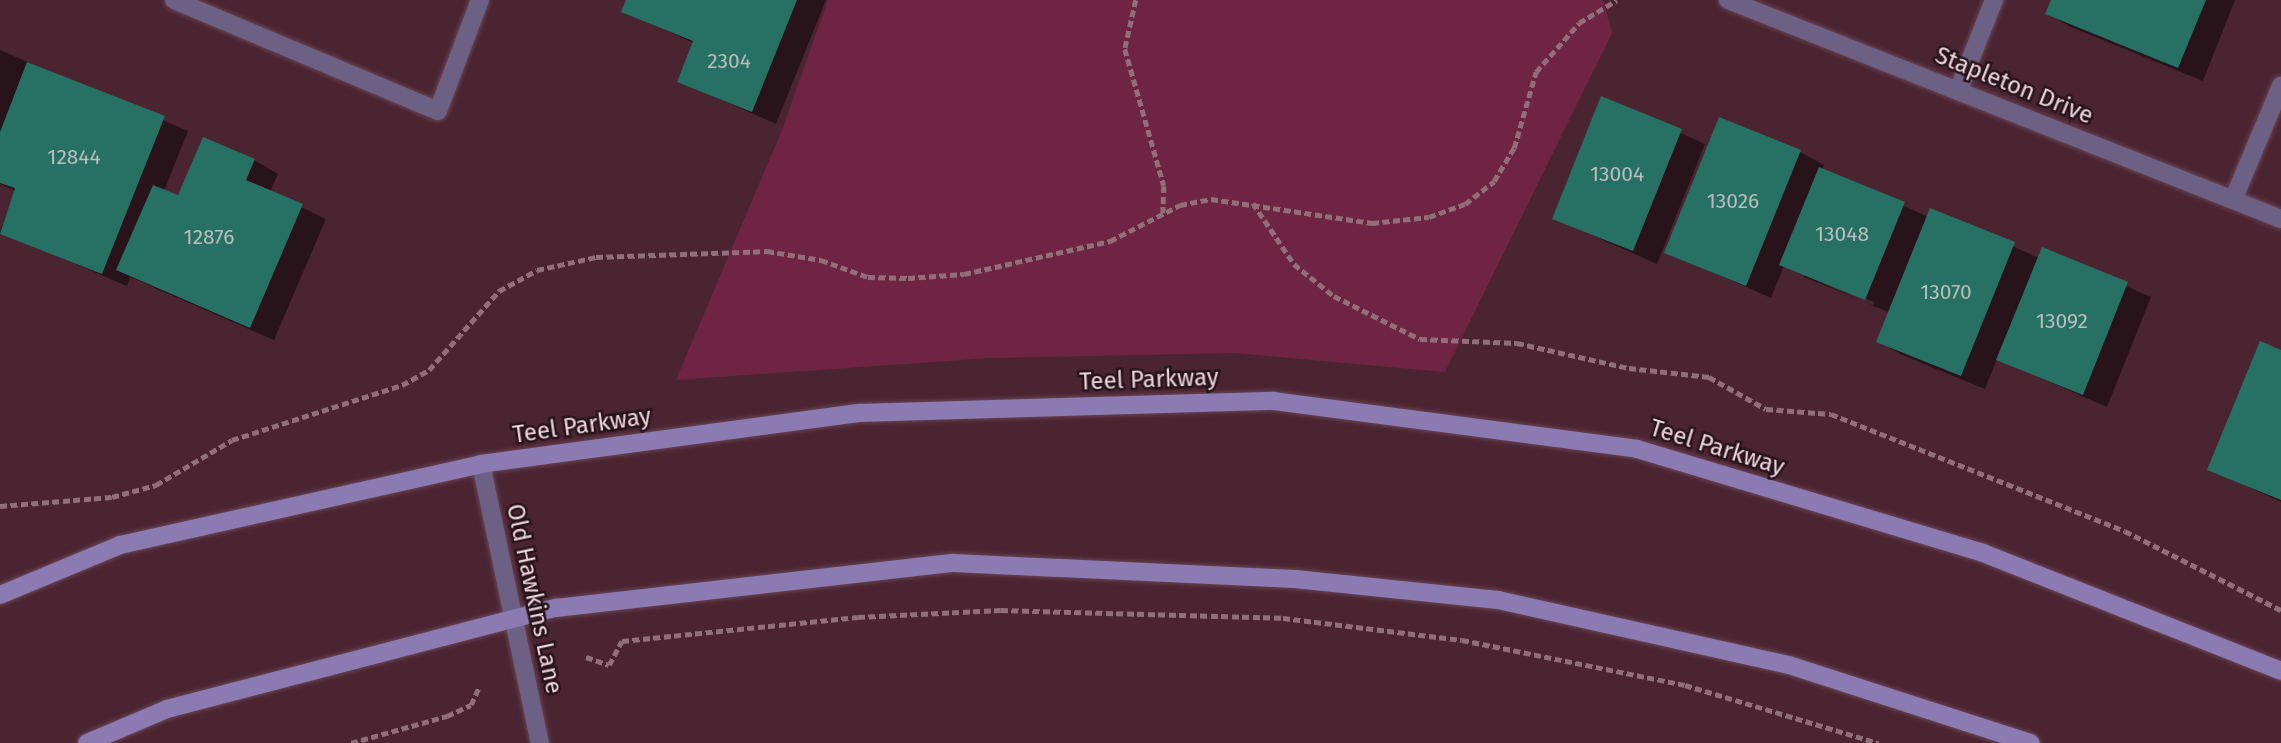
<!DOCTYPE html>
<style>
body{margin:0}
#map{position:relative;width:2281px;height:743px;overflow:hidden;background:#4b2432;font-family:"Fira Sans",sans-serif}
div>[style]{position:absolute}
.green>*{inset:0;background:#702443}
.shadow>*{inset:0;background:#0007}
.building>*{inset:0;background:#267163}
.path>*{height:4.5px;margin-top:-2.25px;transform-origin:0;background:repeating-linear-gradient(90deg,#906f7a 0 7px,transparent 0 10.5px)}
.roads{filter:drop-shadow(0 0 2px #684451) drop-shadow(0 0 2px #684451)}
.lane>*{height:18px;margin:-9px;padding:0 9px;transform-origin:9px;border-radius:9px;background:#6c6185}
.street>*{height:18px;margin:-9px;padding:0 9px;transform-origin:9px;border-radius:9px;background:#6c6185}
.secondary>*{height:18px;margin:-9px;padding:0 9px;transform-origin:9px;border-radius:9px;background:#8c7ab3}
span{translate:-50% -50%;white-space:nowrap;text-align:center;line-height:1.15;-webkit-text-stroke:5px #26141a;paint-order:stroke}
.number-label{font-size:21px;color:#bcbbbe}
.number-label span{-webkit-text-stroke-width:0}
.street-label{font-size:24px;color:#eed4dc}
</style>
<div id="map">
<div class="green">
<i style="clip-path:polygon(828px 0,1603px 0,1612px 33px,1445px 372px,1235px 353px,990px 358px,676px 380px,782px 130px)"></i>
</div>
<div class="shadow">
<i style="clip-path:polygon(628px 0,826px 0,776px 124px,679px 81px,694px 43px,624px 11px)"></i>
<i style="clip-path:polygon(2053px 0,2235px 0,2203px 81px,2071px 27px,2047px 14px)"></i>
<i style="clip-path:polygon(0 50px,188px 131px,164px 191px,179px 197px,254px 160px,278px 174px,270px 192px,326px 219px,274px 340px,130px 277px,127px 286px,0 232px,15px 191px,0 184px)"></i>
<i style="clip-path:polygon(1602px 98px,1705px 144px,1657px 264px,1554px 218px)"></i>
<i style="clip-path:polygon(evenodd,1720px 119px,1800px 152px,1824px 165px,1822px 170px,1929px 217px,1931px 210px,2039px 258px,2043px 250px,2151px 297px,2107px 407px,1997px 359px,1985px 389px,1902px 355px,1878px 341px,1890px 313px,1784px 266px,1771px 298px,1667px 252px,1720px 119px,1804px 273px,1874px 302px,1873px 305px,1804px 277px,1804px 273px)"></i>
<i style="clip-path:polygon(2281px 351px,2281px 502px,2210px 469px)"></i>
</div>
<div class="building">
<i style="clip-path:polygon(626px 0,797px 0,752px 112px,677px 82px,693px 41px,621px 12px)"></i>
<i style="clip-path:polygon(2051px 0,2206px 0,2178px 68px,2045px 14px)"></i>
<i style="clip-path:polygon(27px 62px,165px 116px,102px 274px,0 234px,15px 188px,0 183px,0 132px)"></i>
<i style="clip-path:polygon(1601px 96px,1682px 129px,1633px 251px,1552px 219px)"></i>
<i style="clip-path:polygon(1719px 117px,1801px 150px,1746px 286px,1664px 253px)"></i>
<i style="clip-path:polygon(203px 137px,255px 159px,246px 180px,303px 204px,250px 328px,116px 270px,153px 185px,178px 195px)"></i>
<i style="clip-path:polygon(1819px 167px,1905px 202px,1865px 300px,1779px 265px)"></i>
<i style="clip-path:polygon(1930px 208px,2015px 242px,1961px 376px,1876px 342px)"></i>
<i style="clip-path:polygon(2042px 247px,2128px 282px,2083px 395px,1996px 360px)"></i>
<i style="clip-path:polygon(2260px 341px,2281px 350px,2281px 500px,2207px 470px)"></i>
</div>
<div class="path">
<i style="left:1136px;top:0;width:50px;rotate:102.7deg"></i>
<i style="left:1125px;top:49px;width:142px;rotate:74.1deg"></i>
<i style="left:1164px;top:186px;width:27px;rotate:92deg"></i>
<i style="left:1253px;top:203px;width:73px;rotate:56.1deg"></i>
<i style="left:1294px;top:264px;width:51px;rotate:38.7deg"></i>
<i style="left:1334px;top:296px;width:96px;rotate:26.6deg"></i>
<i style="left:1420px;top:339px;width:97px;rotate:2.4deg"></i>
<i style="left:1517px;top:343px;width:115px;rotate:12.6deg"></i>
<i style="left:1629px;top:368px;width:81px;rotate:6.4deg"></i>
<i style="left:1709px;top:377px;width:65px;rotate:29.3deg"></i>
<i style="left:1766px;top:409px;width:65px;rotate:4.4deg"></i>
<i style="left:1831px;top:414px;width:316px;rotate:21.7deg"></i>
<i style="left:2125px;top:531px;width:175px;rotate:26.9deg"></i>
<i style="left:0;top:506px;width:112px;rotate:-4.6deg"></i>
<i style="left:112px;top:497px;width:46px;rotate:-15.3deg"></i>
<i style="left:156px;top:485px;width:88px;rotate:-30.6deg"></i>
<i style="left:232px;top:440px;width:179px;rotate:-17.9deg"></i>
<i style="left:402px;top:385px;width:31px;rotate:-29deg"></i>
<i style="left:429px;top:370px;width:106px;rotate:-48.5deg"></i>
<i style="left:499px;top:291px;width:43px;rotate:-28.9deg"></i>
<i style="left:537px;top:270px;width:60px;rotate:-12.4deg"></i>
<i style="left:596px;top:257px;width:171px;rotate:-2deg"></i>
<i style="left:767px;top:251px;width:55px;rotate:9.5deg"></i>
<i style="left:821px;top:260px;width:50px;rotate:19.9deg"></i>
<i style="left:868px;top:277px;width:40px;rotate:1.4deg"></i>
<i style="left:908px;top:278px;width:56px;rotate:-4.1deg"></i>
<i style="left:964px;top:274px;width:150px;rotate:-12.7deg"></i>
<i style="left:1110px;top:241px;width:79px;rotate:-27.2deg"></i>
<i style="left:1180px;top:205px;width:32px;rotate:-11deg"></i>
<i style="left:1211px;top:199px;width:163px;rotate:8.5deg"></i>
<i style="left:1372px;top:223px;width:57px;rotate:-6deg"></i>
<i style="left:1429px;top:217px;width:38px;rotate:-20deg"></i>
<i style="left:1465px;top:204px;width:37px;rotate:-38deg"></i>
<i style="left:1494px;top:181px;width:39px;rotate:-59deg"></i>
<i style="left:1514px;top:148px;width:79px;rotate:-73.9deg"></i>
<i style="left:1536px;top:72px;width:65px;rotate:-48.7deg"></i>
<i style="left:1579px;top:23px;width:44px;rotate:-31.2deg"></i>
<i style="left:586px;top:657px;width:24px;rotate:19deg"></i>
<i style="left:609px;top:665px;width:27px;rotate:-62deg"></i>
<i style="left:622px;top:641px;width:237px;rotate:-5.8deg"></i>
<i style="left:858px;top:617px;width:143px;rotate:-2.8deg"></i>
<i style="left:1001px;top:610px;width:282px;rotate:1.6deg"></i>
<i style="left:1283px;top:618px;width:180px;rotate:7deg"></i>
<i style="left:1462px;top:640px;width:227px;rotate:11.4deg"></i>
<i style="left:1685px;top:685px;width:202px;rotate:16.7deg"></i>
<i style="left:351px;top:743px;width:100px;rotate:-15.7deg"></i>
<i style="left:447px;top:716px;width:26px;rotate:-25deg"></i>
<i style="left:471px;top:705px;width:20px;rotate:-66deg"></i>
</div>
<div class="roads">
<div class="lane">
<i style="left:1958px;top:91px;width:98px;rotate:-68.4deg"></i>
</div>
<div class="street">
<i style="left:174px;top:0;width:286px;rotate:22.8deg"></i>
<i style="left:438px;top:111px;width:119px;rotate:-69.3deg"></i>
<i style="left:1728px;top:0;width:595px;rotate:21.6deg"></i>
<i style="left:2233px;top:200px;width:124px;rotate:-67.2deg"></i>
<i style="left:481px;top:464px;width:285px;rotate:78.1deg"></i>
</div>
<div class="secondary">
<i style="left:0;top:595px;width:130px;rotate:-22.6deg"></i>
<i style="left:120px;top:545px;width:370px;rotate:-12.6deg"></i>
<i style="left:481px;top:464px;width:381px;rotate:-7.7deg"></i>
<i style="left:859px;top:413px;width:415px;rotate:-1.7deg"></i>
<i style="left:1274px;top:401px;width:366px;rotate:7.5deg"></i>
<i style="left:1637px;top:449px;width:361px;rotate:16.7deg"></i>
<i style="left:1983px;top:553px;width:321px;rotate:21.6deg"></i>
<i style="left:87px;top:743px;width:87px;rotate:-23deg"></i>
<i style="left:167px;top:709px;width:402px;rotate:-14.6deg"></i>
<i style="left:556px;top:608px;width:400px;rotate:-6.5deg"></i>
<i style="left:953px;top:563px;width:342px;rotate:2.7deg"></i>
<i style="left:1295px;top:579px;width:204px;rotate:5.9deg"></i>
<i style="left:1498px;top:600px;width:298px;rotate:12.6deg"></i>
<i style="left:1789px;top:665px;width:254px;rotate:17.9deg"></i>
</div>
</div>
<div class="number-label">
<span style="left:729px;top:61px">2304</span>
<span style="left:74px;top:157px">12844</span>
<span style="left:1617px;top:174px">13004</span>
<span style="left:1733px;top:201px">13026</span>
<span style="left:1842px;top:234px">13048</span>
<span style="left:209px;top:237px">12876</span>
<span style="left:1946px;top:292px">13070</span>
<span style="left:2062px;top:321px">13092</span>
</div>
<div class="street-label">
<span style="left:2014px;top:86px;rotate:22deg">Stapleton Drive</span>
<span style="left:1149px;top:380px;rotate:-2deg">Teel Parkway</span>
<span style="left:582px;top:426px;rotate:-8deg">Teel Parkway</span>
<span style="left:1717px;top:448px;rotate:17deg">Teel Parkway</span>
<span style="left:534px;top:599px;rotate:78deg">Old Hawkins Lane</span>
</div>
</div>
